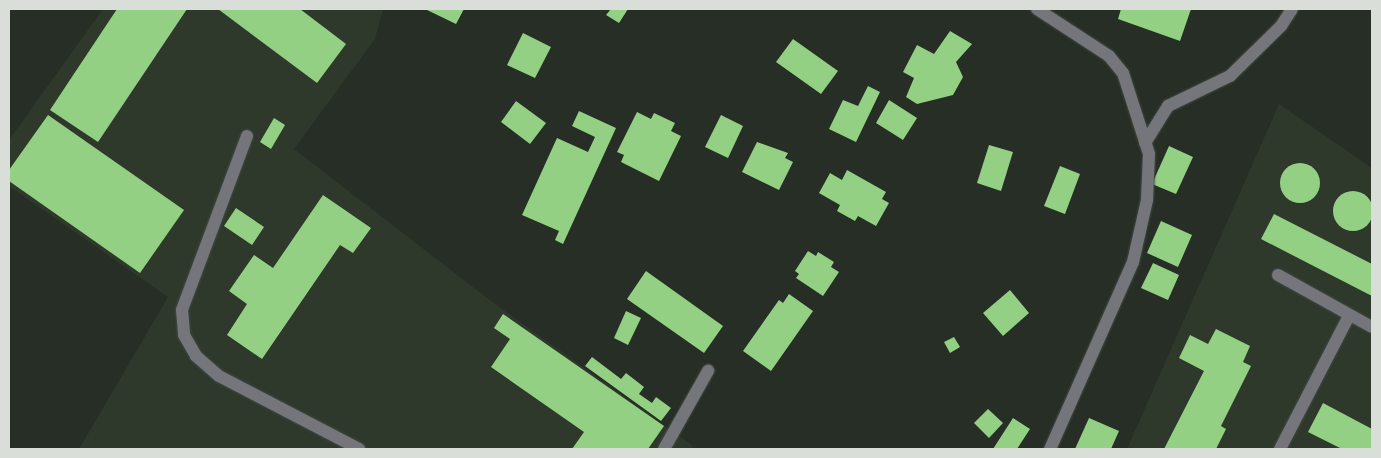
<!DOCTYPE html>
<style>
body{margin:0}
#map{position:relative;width:1381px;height:458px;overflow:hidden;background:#272e25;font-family:"PT Serif",serif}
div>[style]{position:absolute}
.built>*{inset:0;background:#2e392c}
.building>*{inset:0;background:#93d084}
.round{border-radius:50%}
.roads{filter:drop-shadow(0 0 1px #434a42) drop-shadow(0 0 1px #434a42)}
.minor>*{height:12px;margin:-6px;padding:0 6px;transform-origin:6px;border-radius:6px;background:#74767c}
span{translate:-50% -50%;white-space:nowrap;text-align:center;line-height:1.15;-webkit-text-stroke:5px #1d241b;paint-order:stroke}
.frame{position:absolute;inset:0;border:10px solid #d9ded8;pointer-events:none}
</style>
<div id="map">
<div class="built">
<i style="clip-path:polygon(103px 9px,383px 9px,375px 39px,294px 149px,491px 301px,693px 446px,691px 449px,79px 449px,168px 297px,9px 186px,9px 140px)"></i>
<i style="clip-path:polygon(1279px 104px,1372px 168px,1372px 449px,1127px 449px)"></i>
</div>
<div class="building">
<i style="clip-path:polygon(117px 9px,187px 9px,98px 142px,50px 110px)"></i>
<i style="clip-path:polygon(218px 9px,300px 9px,346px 44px,317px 83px)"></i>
<i style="clip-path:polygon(425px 9px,464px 9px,456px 24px)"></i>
<i style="clip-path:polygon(611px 9px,628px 9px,619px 23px,606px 15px)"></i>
<i style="clip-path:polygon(1121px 9px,1191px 9px,1180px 41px,1118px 19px)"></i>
<i style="clip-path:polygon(950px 31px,972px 44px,956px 62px,963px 77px,953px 95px,917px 104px,906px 97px,914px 78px,903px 72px,917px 45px,934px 54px)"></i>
<i style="clip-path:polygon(523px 33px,551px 47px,535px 78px,507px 65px)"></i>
<i style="clip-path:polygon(793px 39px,838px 71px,821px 94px,776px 62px)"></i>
<i style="clip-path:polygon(868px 86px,880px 92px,856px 142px,829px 129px,843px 100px,858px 106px)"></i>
<i style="clip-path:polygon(889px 100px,917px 118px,903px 140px,876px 123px)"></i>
<i style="clip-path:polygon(516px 101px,546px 123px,530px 144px,501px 122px)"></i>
<i style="clip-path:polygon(579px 111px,616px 128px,563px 244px,555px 240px,559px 231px,522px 215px,557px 138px,588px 152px,595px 137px,572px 126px)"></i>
<i style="clip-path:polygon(637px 112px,651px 119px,654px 113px,675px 123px,671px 131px,681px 136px,659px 181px,621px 162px,624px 155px,617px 152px)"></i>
<i style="clip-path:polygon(48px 115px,184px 210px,140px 273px,9px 181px,9px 170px)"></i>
<i style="clip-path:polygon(721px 115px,743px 126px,728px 158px,705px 147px)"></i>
<i style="clip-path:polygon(274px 118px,285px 125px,271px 149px,260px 142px)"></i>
<i style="clip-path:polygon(757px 142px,788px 153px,785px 158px,793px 162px,779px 190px,742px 172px)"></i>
<i style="clip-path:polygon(989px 145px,1013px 152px,1001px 191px,977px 183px)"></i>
<i style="clip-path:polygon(1169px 146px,1193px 157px,1176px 194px,1152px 184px)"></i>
<i class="round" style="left:1280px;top:163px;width:40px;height:40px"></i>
<i style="clip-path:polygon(1060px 166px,1080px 174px,1065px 214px,1044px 206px)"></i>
<i style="clip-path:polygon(847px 170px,886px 192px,882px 199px,889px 203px,876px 226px,858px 216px,855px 221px,837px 211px,840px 205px,819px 193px,830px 173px,842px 180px)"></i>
<i class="round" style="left:1333px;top:191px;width:40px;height:40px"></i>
<i style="clip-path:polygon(323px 195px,371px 228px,353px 253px,340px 245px,262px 359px,227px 335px,247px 304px,229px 291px,254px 255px,273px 268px)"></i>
<i style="clip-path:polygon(236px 208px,264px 227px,252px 245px,224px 226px)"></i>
<i style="clip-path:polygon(1274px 214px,1372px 264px,1372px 296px,1261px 239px)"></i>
<i style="clip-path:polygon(1161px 221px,1192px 235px,1178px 267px,1147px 253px)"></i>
<i style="clip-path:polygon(808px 251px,816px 256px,818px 252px,834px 262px,831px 267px,839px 272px,823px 296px,796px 278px,799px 274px,795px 271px)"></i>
<i style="clip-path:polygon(1153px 263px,1179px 275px,1168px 300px,1141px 288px)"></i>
<i style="clip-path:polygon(646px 271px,723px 326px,704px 353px,627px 299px)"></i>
<i style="clip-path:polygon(1010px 290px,1029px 313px,1003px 336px,983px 313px)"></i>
<i style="clip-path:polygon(789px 294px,813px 311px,771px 371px,743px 351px,779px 300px,783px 303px)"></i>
<i style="clip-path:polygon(626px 311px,641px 318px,628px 345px,614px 338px)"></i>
<i style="clip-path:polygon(503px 314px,664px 426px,648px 449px,572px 449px,584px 432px,491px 367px,510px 339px,494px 328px)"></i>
<i style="clip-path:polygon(1216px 329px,1250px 346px,1243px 362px,1251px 366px,1221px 426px,1226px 429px,1216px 449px,1164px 449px,1204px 371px,1179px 358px,1190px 335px,1208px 344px)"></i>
<i style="clip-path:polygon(954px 337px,960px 347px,950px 353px,944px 342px)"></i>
<i style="clip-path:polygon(592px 357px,621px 379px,626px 373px,644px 387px,639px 394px,652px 403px,656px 397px,671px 408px,661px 421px,585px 366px)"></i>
<i style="clip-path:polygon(1323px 403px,1372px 429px,1372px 449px,1342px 449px,1308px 432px)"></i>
<i style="clip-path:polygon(988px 409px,1003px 423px,989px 438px,974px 423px)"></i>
<i style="clip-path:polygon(1013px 418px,1030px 429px,1017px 449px,993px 449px)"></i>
<i style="clip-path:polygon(1089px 418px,1119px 431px,1111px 449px,1075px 449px)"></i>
</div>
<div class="roads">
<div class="minor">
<i style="left:1037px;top:9px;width:86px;rotate:33.1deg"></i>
<i style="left:1109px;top:56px;width:22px;rotate:51deg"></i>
<i style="left:1123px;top:73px;width:85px;rotate:72.2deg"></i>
<i style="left:1149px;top:154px;width:46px;rotate:92.5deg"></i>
<i style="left:1147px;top:200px;width:64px;rotate:102.7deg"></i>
<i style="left:1133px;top:262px;width:205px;rotate:113.9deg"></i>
<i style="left:247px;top:136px;width:186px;rotate:110.5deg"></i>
<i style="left:182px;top:310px;width:25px;rotate:85deg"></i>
<i style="left:184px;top:335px;width:24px;rotate:60deg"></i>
<i style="left:196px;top:356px;width:30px;rotate:41deg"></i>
<i style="left:219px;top:376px;width:158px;rotate:27.5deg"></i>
<i style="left:1145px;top:143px;width:44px;rotate:-58.1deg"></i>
<i style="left:1168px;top:106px;width:69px;rotate:-25.8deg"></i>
<i style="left:1230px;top:76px;width:71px;rotate:-44.4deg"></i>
<i style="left:1281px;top:26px;width:20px;rotate:-57deg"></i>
<i style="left:1278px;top:275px;width:107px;rotate:29deg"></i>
<i style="left:664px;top:449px;width:90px;rotate:-60.6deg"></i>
<i style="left:1280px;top:449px;width:150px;rotate:-62.6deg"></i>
</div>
</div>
<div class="frame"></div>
</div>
